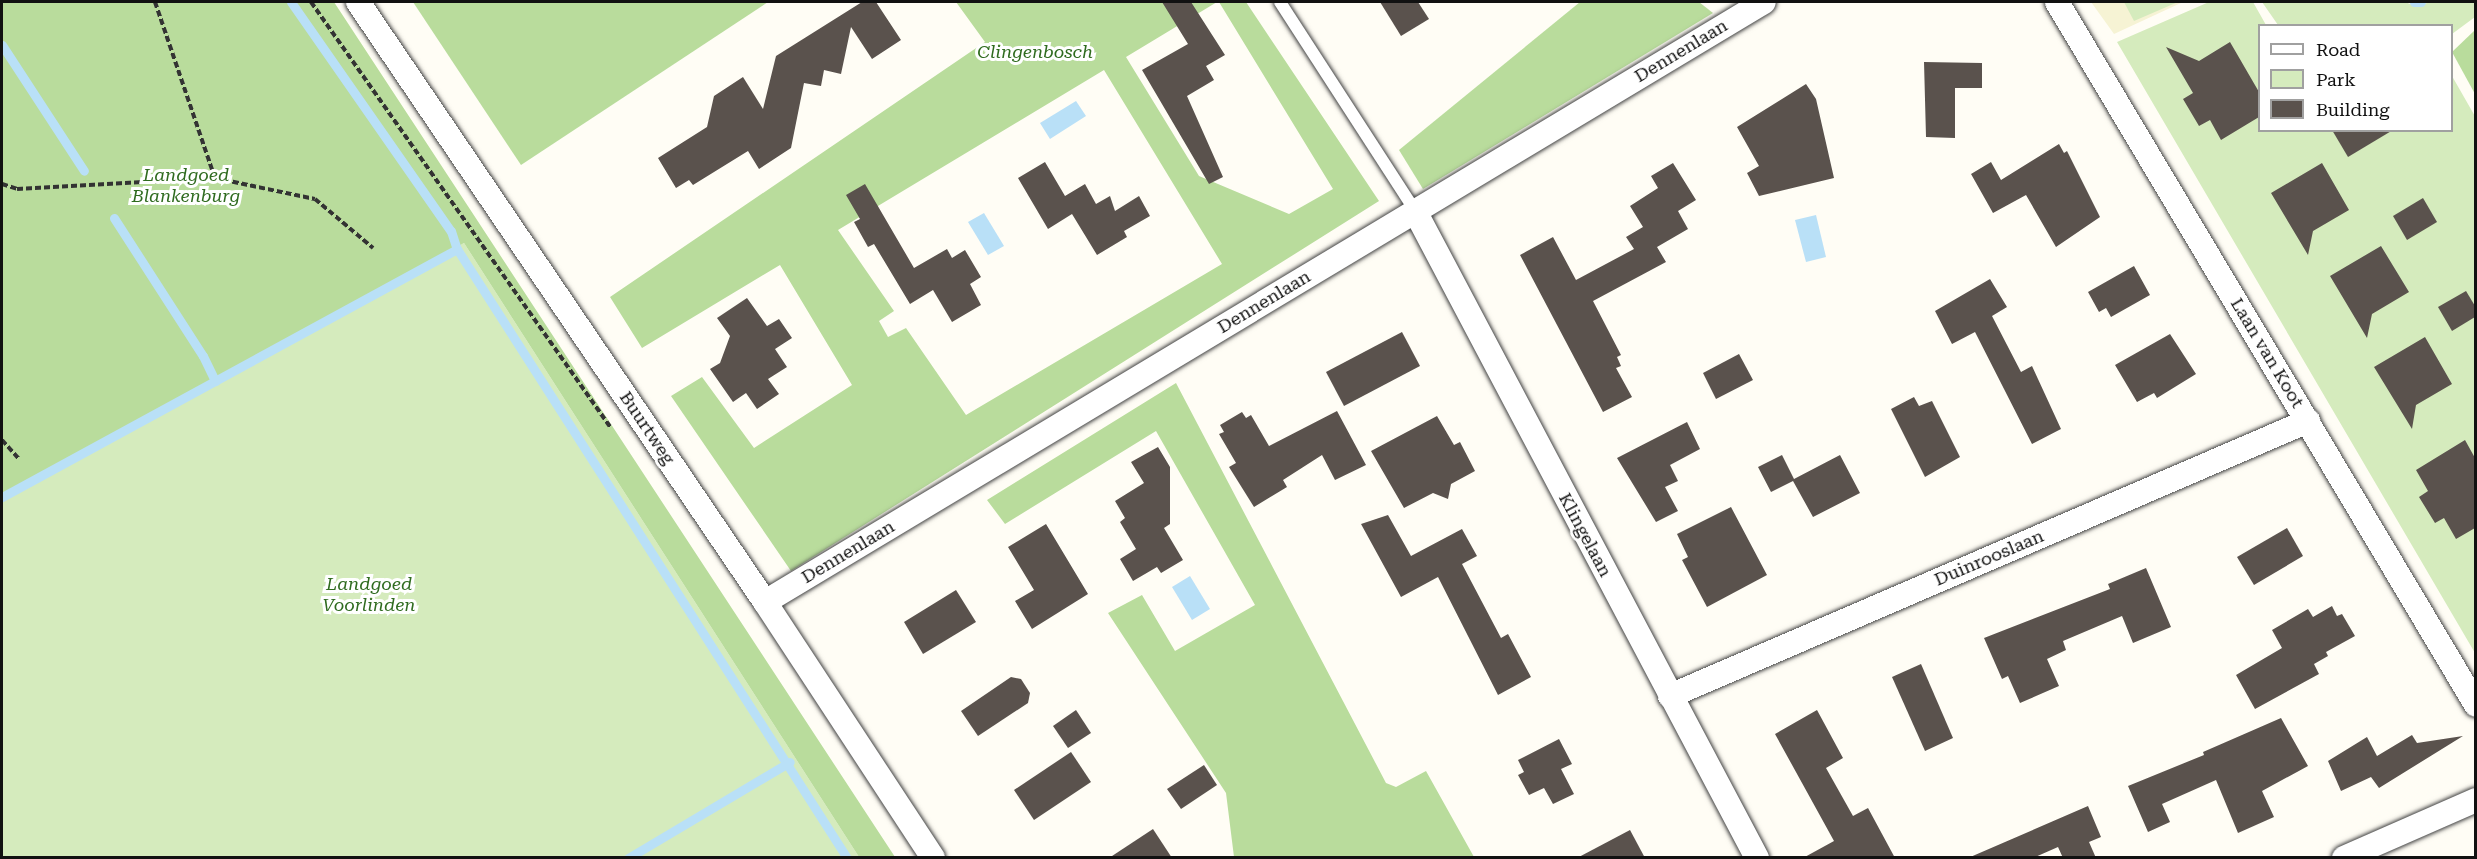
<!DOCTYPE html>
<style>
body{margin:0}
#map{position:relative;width:2477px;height:859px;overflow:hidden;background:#fffdf5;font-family:"Roboto Serif",serif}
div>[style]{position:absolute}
.farmland>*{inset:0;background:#f6f3d4}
.green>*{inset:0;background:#d5ebbd}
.forest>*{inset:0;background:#b9dc9c}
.water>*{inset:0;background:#b9e0f7}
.stream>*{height:9px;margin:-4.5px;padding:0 4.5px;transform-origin:4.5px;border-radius:4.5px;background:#b9e0f7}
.building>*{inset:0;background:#5a524d}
.path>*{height:4px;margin-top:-2px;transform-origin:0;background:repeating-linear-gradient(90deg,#333 0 6px,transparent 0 9px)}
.roads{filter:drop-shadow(0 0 2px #444) drop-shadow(0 0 2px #444)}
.service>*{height:12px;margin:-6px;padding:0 6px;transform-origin:6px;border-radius:6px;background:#fff}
.minor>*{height:24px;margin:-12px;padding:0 12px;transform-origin:12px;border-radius:12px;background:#fff}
span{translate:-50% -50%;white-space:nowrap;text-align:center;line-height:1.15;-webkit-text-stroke:6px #fff;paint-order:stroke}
.street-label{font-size:18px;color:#111}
.park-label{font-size:18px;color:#2f6b1f;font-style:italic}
.frame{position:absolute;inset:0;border:3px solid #111;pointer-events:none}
.legend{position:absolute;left:2258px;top:24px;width:195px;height:108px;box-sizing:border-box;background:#fff;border:2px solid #a0a0a0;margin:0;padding:8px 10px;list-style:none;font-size:18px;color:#111}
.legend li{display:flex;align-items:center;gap:12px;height:30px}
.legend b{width:30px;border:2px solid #a0a0a0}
</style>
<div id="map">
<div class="farmland">
<i style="clip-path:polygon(2091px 2px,2183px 2px,2114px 34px)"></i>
</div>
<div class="green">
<i style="clip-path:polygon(2px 2px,456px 247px,464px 243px,859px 857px,2px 858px)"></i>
<i style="clip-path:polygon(2124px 2px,2178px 2px,2134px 21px)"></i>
<i style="clip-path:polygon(2209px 2px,2253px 2px,2266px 25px,2260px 26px,2260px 130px,2452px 130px,2452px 76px,2476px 118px,2475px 653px,2117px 42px)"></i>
<i style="clip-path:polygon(2262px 2px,2405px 2px,2418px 7px,2429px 2px,2475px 2px,2475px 17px,2452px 34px,2452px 26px,2278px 25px)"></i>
</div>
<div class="forest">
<i style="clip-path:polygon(2px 2px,334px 2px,895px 857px,859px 857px,464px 243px,186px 399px,2px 494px)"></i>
<i style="clip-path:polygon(413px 2px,768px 2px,521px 165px)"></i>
<i style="clip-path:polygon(evenodd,956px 2px,1217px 2px,1126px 57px,1199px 176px,1289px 214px,1333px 189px,1219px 2px,1246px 2px,1379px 201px,791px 571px,671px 396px,702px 377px,754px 448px,852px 385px,780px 265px,642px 348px,610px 297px,985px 42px,956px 2px,1104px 70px,1222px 264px,966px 415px,906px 328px,888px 337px,879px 321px,894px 311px,838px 230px,1104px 70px)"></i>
<i style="clip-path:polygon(1580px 2px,1699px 2px,1713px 13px,1423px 189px,1399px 150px)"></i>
<i style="clip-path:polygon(2475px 30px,2475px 94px,2452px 52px)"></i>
<i style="clip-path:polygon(1176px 383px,1386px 783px,1396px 787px,1426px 771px,1474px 857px,1234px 857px,1226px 793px,1108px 613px,1142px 595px,1175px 651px,1255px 605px,1156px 431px,1005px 524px,987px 500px)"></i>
</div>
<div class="water">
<i style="clip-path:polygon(1076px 101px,1086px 116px,1050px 139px,1040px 123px)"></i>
<i style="clip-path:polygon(984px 213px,1004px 246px,988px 255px,968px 222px)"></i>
<i style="clip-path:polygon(1816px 215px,1826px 257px,1806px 262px,1795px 220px)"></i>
<i style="clip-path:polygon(1190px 576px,1210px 609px,1192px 620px,1172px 587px)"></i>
</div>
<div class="stream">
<i style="left:291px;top:2px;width:279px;rotate:55.1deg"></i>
<i style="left:451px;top:231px;width:19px;rotate:72deg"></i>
<i style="left:457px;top:249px;width:723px;rotate:57.36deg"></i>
<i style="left:2414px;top:2px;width:7px"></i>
<i style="left:2px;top:45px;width:150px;rotate:56.9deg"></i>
<i style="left:114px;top:218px;width:164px;rotate:57.2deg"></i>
<i style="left:203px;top:356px;width:28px;rotate:64deg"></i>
<i style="left:2px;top:497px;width:518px;rotate:-28.59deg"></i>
<i style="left:628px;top:858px;width:188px;rotate:-30.7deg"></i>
</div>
<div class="building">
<i style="clip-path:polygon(862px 2px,876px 2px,901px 40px,872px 59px,851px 27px,841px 74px,824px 70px,821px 86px,804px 83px,791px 148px,759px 169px,748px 151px,693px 185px,689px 180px,676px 188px,658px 158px,707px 127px,714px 96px,743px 77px,763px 109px,776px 56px)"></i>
<i style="clip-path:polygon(1162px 2px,1191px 2px,1225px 55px,1206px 66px,1214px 80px,1187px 96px,1223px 177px,1209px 184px,1142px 70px,1188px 44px)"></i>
<i style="clip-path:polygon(1380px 2px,1418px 2px,1429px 19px,1401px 36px)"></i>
<i style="clip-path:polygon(2230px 42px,2259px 92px,2259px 117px,2221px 140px,2210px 120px,2199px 126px,2183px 99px,2193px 93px,2166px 47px,2199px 61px)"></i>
<i style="clip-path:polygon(1924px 62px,1982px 63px,1982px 88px,1955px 88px,1955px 138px,1926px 137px)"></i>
<i style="clip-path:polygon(1806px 84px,1816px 99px,1834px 178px,1759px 196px,1747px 173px,1759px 166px,1737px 127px)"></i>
<i style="clip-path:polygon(2332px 130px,2393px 130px,2348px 157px)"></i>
<i style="clip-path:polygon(2059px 144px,2064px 153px,2067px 151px,2100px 217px,2056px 247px,2026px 195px,1993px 213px,1971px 174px,1991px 162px,2001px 180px)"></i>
<i style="clip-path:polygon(1045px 162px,1065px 196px,1085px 184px,1096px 204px,1110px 196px,1115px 211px,1139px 196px,1150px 216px,1124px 231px,1127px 237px,1097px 255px,1072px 214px,1048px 229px,1018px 178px)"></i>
<i style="clip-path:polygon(1673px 163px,1696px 200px,1678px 211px,1688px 229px,1657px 247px,1666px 262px,1593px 301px,1621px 355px,1617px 357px,1621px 366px,1616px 368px,1632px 397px,1603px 412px,1520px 255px,1553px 237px,1576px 280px,1634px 249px,1626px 237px,1643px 227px,1630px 206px,1658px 188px,1651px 176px)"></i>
<i style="clip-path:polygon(2322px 163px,2349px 210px,2313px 231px,2308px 255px,2271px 193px)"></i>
<i style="clip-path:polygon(865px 184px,914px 268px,947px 249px,952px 258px,965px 250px,981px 277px,970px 284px,981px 305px,952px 322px,933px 290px,910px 304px,874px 244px,868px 247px,854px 222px,860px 219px,846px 195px)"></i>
<i style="clip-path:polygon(2423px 198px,2437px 222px,2407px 240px,2393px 216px)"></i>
<i style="clip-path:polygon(2381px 246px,2409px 292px,2372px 314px,2367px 338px,2330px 276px)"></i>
<i style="clip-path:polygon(2134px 266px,2150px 295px,2111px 317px,2106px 308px,2099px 312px,2088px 292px)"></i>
<i style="clip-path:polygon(1990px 279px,2007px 307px,1992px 316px,2021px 372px,2032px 366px,2061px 429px,2032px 444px,1975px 332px,1952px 344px,1935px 311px)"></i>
<i style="clip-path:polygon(2466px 291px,2475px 306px,2475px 317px,2452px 331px,2438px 307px)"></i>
<i style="clip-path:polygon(747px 298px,767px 326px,779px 319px,792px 338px,775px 349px,787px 367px,768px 379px,779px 394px,757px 409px,746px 393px,733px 402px,710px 369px,720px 363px,730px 336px,717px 318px)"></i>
<i style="clip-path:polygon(1402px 332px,1420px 366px,1344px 406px,1326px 372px)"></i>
<i style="clip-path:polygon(2170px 334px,2196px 374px,2157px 398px,2154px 393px,2137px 402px,2115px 365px)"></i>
<i style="clip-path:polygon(2425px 337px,2452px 384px,2416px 405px,2412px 429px,2374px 367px)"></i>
<i style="clip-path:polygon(1739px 354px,1753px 380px,1716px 399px,1703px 373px)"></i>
<i style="clip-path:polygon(1914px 397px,1919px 406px,1932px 401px,1960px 457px,1925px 477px,1891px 409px)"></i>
<i style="clip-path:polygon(1337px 411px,1366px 465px,1335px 480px,1322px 455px,1283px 480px,1287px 487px,1254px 507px,1229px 467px,1236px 463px,1219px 434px,1224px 432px,1220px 425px,1242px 412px,1246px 418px,1251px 415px,1269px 446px)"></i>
<i style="clip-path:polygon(1437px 416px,1454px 445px,1460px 442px,1475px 471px,1451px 484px,1448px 499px,1433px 493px,1404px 508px,1371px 451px)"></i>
<i style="clip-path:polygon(1687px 422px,1700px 449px,1670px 465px,1678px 481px,1665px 487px,1678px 511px,1656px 522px,1617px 458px)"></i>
<i style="clip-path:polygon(2465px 440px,2475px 458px,2475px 528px,2456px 539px,2444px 518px,2435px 523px,2419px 497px,2428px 491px,2416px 470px)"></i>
<i style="clip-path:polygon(1158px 447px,1170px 467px,1170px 524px,1164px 528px,1183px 560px,1161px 573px,1157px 567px,1133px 581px,1120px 559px,1136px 549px,1120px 522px,1125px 518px,1115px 501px,1144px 483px,1131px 462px)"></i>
<i style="clip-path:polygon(1782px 455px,1794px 479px,1840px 455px,1860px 493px,1813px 517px,1793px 481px,1771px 492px,1758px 467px)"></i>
<i style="clip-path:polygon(1731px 507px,1767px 575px,1707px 607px,1682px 560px,1688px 557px,1677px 534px)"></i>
<i style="clip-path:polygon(1388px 515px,1411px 556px,1462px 529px,1477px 556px,1462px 564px,1501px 638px,1508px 634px,1531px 677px,1498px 695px,1438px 577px,1401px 597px,1361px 524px)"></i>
<i style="clip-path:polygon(1046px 524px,1088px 594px,1032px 629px,1015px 601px,1034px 590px,1008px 547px)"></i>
<i style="clip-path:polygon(2287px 528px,2303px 556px,2254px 585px,2237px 557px)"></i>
<i style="clip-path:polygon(2146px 568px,2171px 627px,2133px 643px,2122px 616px,2063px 641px,2066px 650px,2047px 659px,2059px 686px,2020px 703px,2008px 676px,2002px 679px,1984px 638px,2110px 589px,2108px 584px)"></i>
<i style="clip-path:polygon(956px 590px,976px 622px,923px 654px,904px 622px)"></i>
<i style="clip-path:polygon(2332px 606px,2337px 616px,2342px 614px,2355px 636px,2326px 652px,2328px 656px,2314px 664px,2319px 674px,2255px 709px,2236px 675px,2282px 648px,2272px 630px,2308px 609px,2313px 617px)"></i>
<i style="clip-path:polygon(1921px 664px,1953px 738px,1925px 751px,1892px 677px)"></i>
<i style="clip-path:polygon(1011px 677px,1021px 679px,1030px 693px,1028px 703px,978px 736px,961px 711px)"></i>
<i style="clip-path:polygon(1076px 710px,1091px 733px,1068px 748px,1053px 726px)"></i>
<i style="clip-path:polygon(1817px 710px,1843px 758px,1826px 768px,1853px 816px,1868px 808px,1895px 858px,1803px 858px,1834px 841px,1775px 734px)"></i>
<i style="clip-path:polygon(2281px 718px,2308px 766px,2262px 791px,2274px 817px,2238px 833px,2216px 780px,2162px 804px,2170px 822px,2148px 832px,2128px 786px,2204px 755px,2203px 752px)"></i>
<i style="clip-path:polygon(2412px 735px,2417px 743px,2463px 736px,2379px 788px,2371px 777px,2341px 791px,2328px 761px,2367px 737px,2377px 756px)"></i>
<i style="clip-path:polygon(1559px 739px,1572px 764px,1561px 769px,1574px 794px,1553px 804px,1544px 788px,1529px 795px,1518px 775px,1524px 772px,1518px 760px)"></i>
<i style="clip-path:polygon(1071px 752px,1091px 782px,1034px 820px,1014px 790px)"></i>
<i style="clip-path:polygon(1204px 765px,1217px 785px,1181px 809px,1167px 789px)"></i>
<i style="clip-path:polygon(2088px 806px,2101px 837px,2089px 842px,2096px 858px,2063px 858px,2058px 847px,2033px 858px,1968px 858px)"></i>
<i style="clip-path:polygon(1153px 829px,1172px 858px,1109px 858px)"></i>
<i style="clip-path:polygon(1630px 830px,1645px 858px,1577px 858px)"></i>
</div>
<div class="path">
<i style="left:155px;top:2px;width:186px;rotate:71.2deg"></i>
<i style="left:311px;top:2px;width:521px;rotate:54.85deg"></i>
<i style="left:2px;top:184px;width:16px;rotate:18deg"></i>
<i style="left:17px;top:189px;width:198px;rotate:-3.2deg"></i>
<i style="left:215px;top:178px;width:102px;rotate:11.9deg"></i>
<i style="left:315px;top:199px;width:76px;rotate:40.2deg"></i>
<i style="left:2px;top:440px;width:25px;rotate:48deg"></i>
</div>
<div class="roads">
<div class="service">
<i style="left:1280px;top:2px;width:249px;rotate:57.1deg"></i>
</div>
<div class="minor">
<i style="left:358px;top:2px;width:725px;rotate:55.85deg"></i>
<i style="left:765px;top:602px;width:306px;rotate:56.7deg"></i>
<i style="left:2057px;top:2px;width:818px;rotate:59.2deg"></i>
<i style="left:1415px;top:211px;width:732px;rotate:62.14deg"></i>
<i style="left:765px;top:602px;width:1165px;rotate:-30.99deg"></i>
<i style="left:1670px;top:696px;width:695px;rotate:-23.32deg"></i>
<i style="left:2344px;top:858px;width:144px;rotate:-23.7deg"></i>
</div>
</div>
<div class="street-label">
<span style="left:1681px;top:51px;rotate:-31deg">Dennenlaan</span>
<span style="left:1264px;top:302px;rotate:-31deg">Dennenlaan</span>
<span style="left:2267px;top:353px;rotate:59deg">Laan van Koot</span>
<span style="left:647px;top:428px;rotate:56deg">Buurtweg</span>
<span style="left:1585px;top:535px;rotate:62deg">Klingelaan</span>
<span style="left:848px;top:552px;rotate:-31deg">Dennenlaan</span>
<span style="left:1989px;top:558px;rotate:-23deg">Duinrooslaan</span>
</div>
<div class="park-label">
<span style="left:1035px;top:52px">Clingenbosch</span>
<span style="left:186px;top:186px">Landgoed<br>Blankenburg</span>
<span style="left:369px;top:595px">Landgoed<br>Voorlinden</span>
</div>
<div class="frame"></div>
<ul class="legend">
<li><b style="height:8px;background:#fff"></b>Road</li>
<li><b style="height:16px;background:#d5ebbd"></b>Park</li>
<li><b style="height:16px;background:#5a524d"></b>Building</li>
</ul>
</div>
